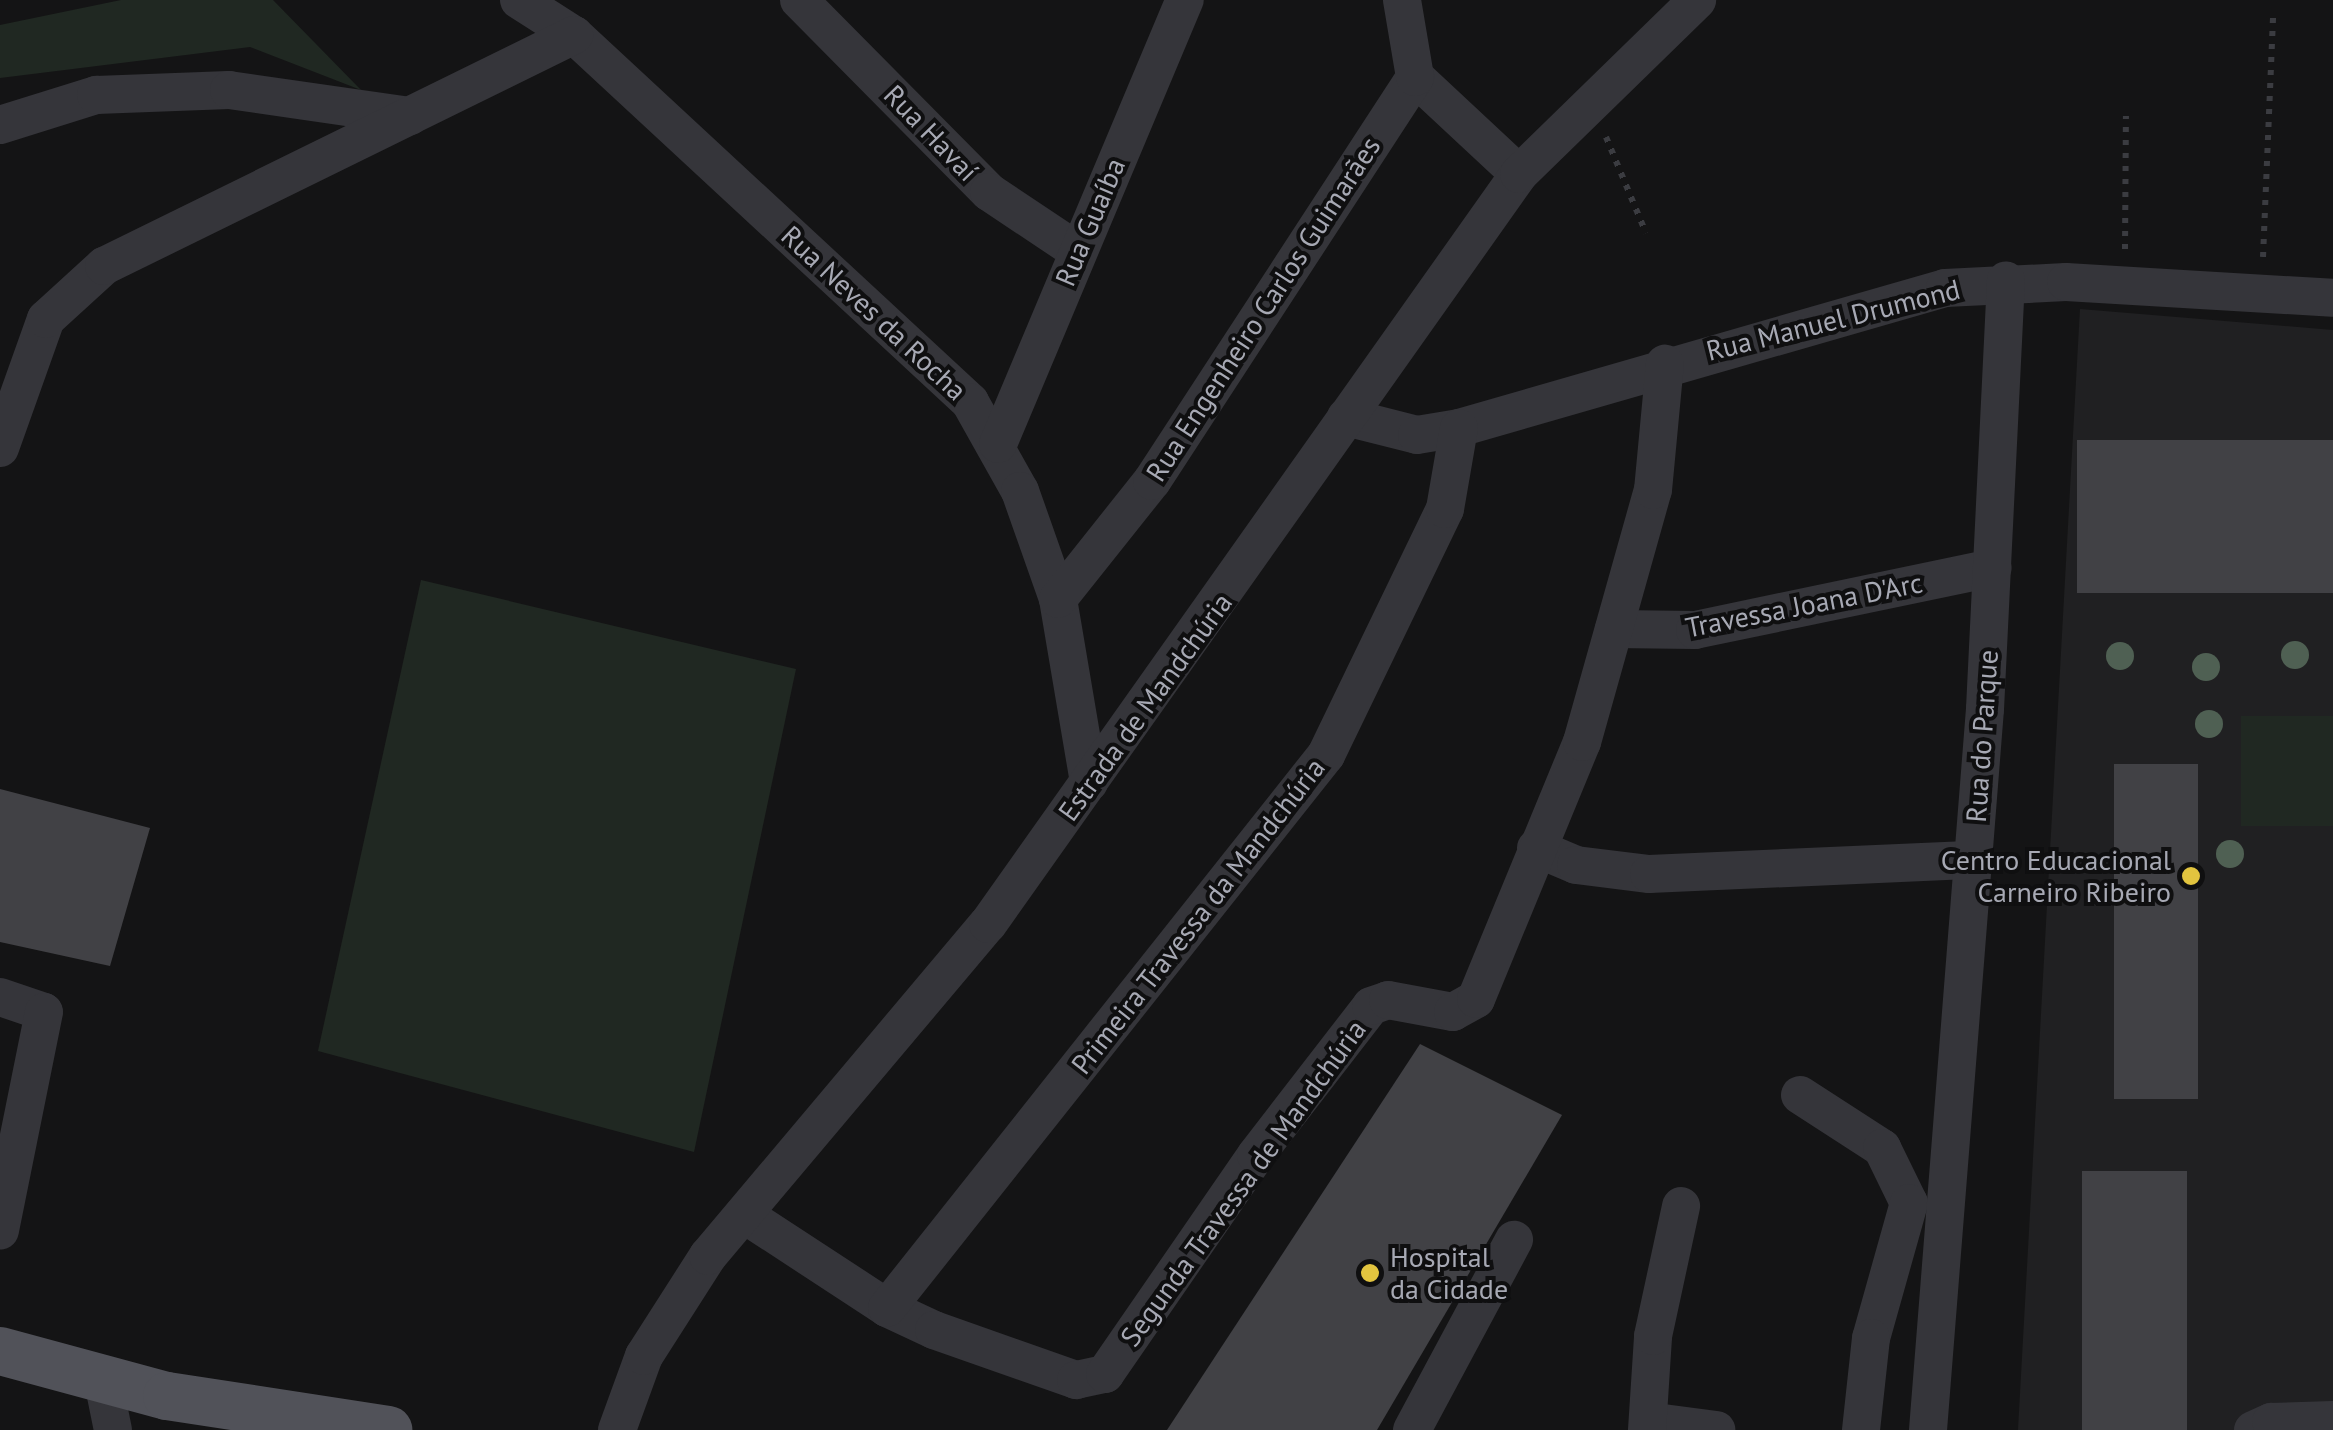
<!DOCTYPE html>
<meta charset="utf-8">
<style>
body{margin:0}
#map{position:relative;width:2333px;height:1430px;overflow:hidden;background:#141415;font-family:"PT Sans",sans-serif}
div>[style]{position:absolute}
.built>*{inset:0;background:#202022}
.green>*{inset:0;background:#202822}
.building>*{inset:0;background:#414145}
.path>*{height:6px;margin-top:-3px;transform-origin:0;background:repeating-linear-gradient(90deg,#3b3c41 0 5px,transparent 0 13px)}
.minor>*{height:38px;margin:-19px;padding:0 19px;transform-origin:19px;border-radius:19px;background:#35353a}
.major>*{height:48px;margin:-24px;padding:0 24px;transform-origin:24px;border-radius:24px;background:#515259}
.trees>*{width:28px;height:28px;margin:-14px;border-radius:50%;background:#4f6053}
.dots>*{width:28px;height:28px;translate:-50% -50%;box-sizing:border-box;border:5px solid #0f0f10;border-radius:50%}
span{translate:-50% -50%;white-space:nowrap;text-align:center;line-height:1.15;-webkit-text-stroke:8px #0f0f10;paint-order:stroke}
.street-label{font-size:28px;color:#a7a9b4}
.poi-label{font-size:28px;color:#a7a9b4}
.right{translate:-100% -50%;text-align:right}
.left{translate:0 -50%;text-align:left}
</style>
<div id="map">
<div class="built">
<i style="clip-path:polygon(2080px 309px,2333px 330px,2333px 1430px,2018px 1430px)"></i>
</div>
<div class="green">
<i style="clip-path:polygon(121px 0,273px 0,361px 90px,250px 47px,0 78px,0 25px)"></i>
<i style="clip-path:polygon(421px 580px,796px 669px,694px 1152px,318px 1051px)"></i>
<i style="clip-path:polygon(2241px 716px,2333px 716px,2333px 826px,2241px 826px)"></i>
</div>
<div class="building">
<i style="clip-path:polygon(2077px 440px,2333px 440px,2333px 593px,2077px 593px)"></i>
<i style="clip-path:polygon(2114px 764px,2198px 764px,2198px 1099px,2114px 1099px)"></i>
<i style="clip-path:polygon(0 789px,150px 828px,110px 966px,0 942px)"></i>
<i style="clip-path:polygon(1420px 1044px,1562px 1115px,1377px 1430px,1167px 1430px)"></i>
<i style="clip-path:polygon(2082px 1171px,2187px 1171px,2187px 1430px,2082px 1430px)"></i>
</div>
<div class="path">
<i style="left:1606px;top:137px;width:104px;rotate:67.4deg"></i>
<i style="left:2125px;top:249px;width:133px;rotate:-89.6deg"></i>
<i style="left:2263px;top:257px;width:240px;rotate:-87.6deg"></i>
</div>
<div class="minor">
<i style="left:519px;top:0;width:65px;rotate:32.5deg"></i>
<i style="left:574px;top:35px;width:540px;rotate:42.82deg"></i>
<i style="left:970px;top:402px;width:102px;rotate:60.7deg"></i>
<i style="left:1020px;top:491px;width:114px;rotate:70.6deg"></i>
<i style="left:1058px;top:599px;width:186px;rotate:80.4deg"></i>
<i style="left:799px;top:0;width:270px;rotate:45.3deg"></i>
<i style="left:989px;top:192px;width:105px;rotate:33.7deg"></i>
<i style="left:1415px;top:77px;width:142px;rotate:43deg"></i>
<i style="left:0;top:125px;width:101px;rotate:-17.4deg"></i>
<i style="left:96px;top:95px;width:133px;rotate:-2.2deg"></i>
<i style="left:229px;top:90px;width:183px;rotate:8.2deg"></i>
<i style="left:1346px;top:417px;width:73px;rotate:14.2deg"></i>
<i style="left:1417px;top:435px;width:43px;rotate:-9.5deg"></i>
<i style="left:1459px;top:428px;width:506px;rotate:-16.07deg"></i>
<i style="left:1945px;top:288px;width:121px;rotate:-2.8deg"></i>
<i style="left:2066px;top:282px;width:267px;rotate:3.4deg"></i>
<i style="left:998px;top:444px;width:482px;rotate:-67.2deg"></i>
<i style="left:0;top:448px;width:137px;rotate:-70.4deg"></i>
<i style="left:46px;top:319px;width:79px;rotate:-42.4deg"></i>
<i style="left:104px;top:266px;width:524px;rotate:-26.17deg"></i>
<i style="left:1058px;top:599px;width:151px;rotate:-51.5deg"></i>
<i style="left:1152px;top:481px;width:482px;rotate:-56.9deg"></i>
<i style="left:1415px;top:77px;width:78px;rotate:-99.6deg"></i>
<i style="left:1614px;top:629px;width:81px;rotate:0.7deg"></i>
<i style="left:1695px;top:630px;width:304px;rotate:-11.8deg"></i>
<i style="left:1536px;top:848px;width:43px;rotate:23deg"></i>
<i style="left:1576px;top:865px;width:74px;rotate:7deg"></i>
<i style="left:1649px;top:874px;width:325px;rotate:-2.5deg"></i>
<i style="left:0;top:997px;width:46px;rotate:18.8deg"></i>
<i style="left:44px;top:1012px;width:223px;rotate:101.4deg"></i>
<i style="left:1800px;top:1095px;width:98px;rotate:32.9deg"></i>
<i style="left:1882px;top:1148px;width:61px;rotate:63.9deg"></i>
<i style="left:1909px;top:1203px;width:140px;rotate:105.7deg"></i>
<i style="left:1871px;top:1338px;width:93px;rotate:96.2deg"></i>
<i style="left:745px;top:1215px;width:170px;rotate:33.2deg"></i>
<i style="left:887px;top:1308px;width:52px;rotate:25.1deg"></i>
<i style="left:934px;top:1330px;width:151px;rotate:19.4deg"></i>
<i style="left:1076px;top:1380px;width:30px;rotate:-12deg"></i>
<i style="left:1105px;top:1374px;width:266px;rotate:-55.4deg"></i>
<i style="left:1256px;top:1155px;width:188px;rotate:-52.3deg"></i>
<i style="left:1371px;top:1006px;width:18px;rotate:-19deg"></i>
<i style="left:1388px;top:1000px;width:66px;rotate:10.5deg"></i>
<i style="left:1453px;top:1012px;width:26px;rotate:-29deg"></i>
<i style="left:1476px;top:999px;width:278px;rotate:-67.6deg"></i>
<i style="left:1582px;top:742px;width:262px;rotate:-74.3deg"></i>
<i style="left:1653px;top:490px;width:127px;rotate:-84.6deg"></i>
<i style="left:887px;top:1308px;width:706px;rotate:-51.56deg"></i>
<i style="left:1326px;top:755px;width:273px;rotate:-64.2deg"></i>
<i style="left:1445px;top:509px;width:82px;rotate:-80.2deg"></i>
<i style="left:103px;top:1381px;width:50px;rotate:78.5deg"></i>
<i style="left:1648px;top:1421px;width:69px;rotate:7.5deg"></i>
<i style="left:617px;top:1430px;width:79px;rotate:-70deg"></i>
<i style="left:644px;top:1356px;width:119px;rotate:-57.4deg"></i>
<i style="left:708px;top:1256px;width:434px;rotate:-49.9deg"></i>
<i style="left:988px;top:924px;width:919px;rotate:-54.7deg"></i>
<i style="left:1519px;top:174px;width:249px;rotate:-44.3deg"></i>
<i style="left:1412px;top:1430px;width:216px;rotate:-61.8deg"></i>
<i style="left:1647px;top:1430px;width:94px;rotate:-86.3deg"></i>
<i style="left:1653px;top:1336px;width:133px;rotate:-77.8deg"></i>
<i style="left:1928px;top:1430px;width:723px;rotate:-85.48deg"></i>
<i style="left:1985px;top:709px;width:429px;rotate:-87.2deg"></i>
<i style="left:2253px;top:1430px;width:20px;rotate:-24deg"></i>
<i style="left:2271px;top:1422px;width:62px;rotate:-1.8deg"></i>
</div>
<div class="major">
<i style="left:0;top:1351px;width:173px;rotate:15.1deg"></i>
<i style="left:167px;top:1396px;width:224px;rotate:8.7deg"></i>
</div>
<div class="trees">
<i style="left:2295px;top:655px"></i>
<i style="left:2120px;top:656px"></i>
<i style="left:2206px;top:667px"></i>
<i style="left:2209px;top:724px"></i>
<i style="left:2230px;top:854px"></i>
</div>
<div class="dots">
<i style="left:2191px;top:876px;background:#e2c43f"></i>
<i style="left:1370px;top:1273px;background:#e2c43f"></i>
</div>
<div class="street-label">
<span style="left:931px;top:133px;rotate:46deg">Rua Havaí</span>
<span style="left:1090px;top:222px;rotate:-67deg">Rua Guaíba</span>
<span style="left:1263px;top:309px;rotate:-57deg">Rua Engenheiro Carlos Guimarães</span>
<span style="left:874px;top:313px;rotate:43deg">Rua Neves da Rocha</span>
<span style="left:1833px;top:320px;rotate:-14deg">Rua Manuel Drumond</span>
<span style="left:1804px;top:605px;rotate:-11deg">Travessa Joana D'Arc</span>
<span style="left:1145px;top:707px;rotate:-54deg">Estrada de Mandchúria</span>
<span style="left:1982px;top:736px;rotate:-86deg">Rua do Parque</span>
<span style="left:1198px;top:916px;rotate:-52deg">Primeira Travessa da Mandchúria</span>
<span style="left:1243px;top:1183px;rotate:-54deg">Segunda Travessa de Mandchúria</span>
</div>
<div class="poi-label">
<span class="right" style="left:2171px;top:876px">Centro Educacional<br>Carneiro Ribeiro</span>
<span class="left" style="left:1390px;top:1273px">Hospital<br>da Cidade</span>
</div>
</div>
